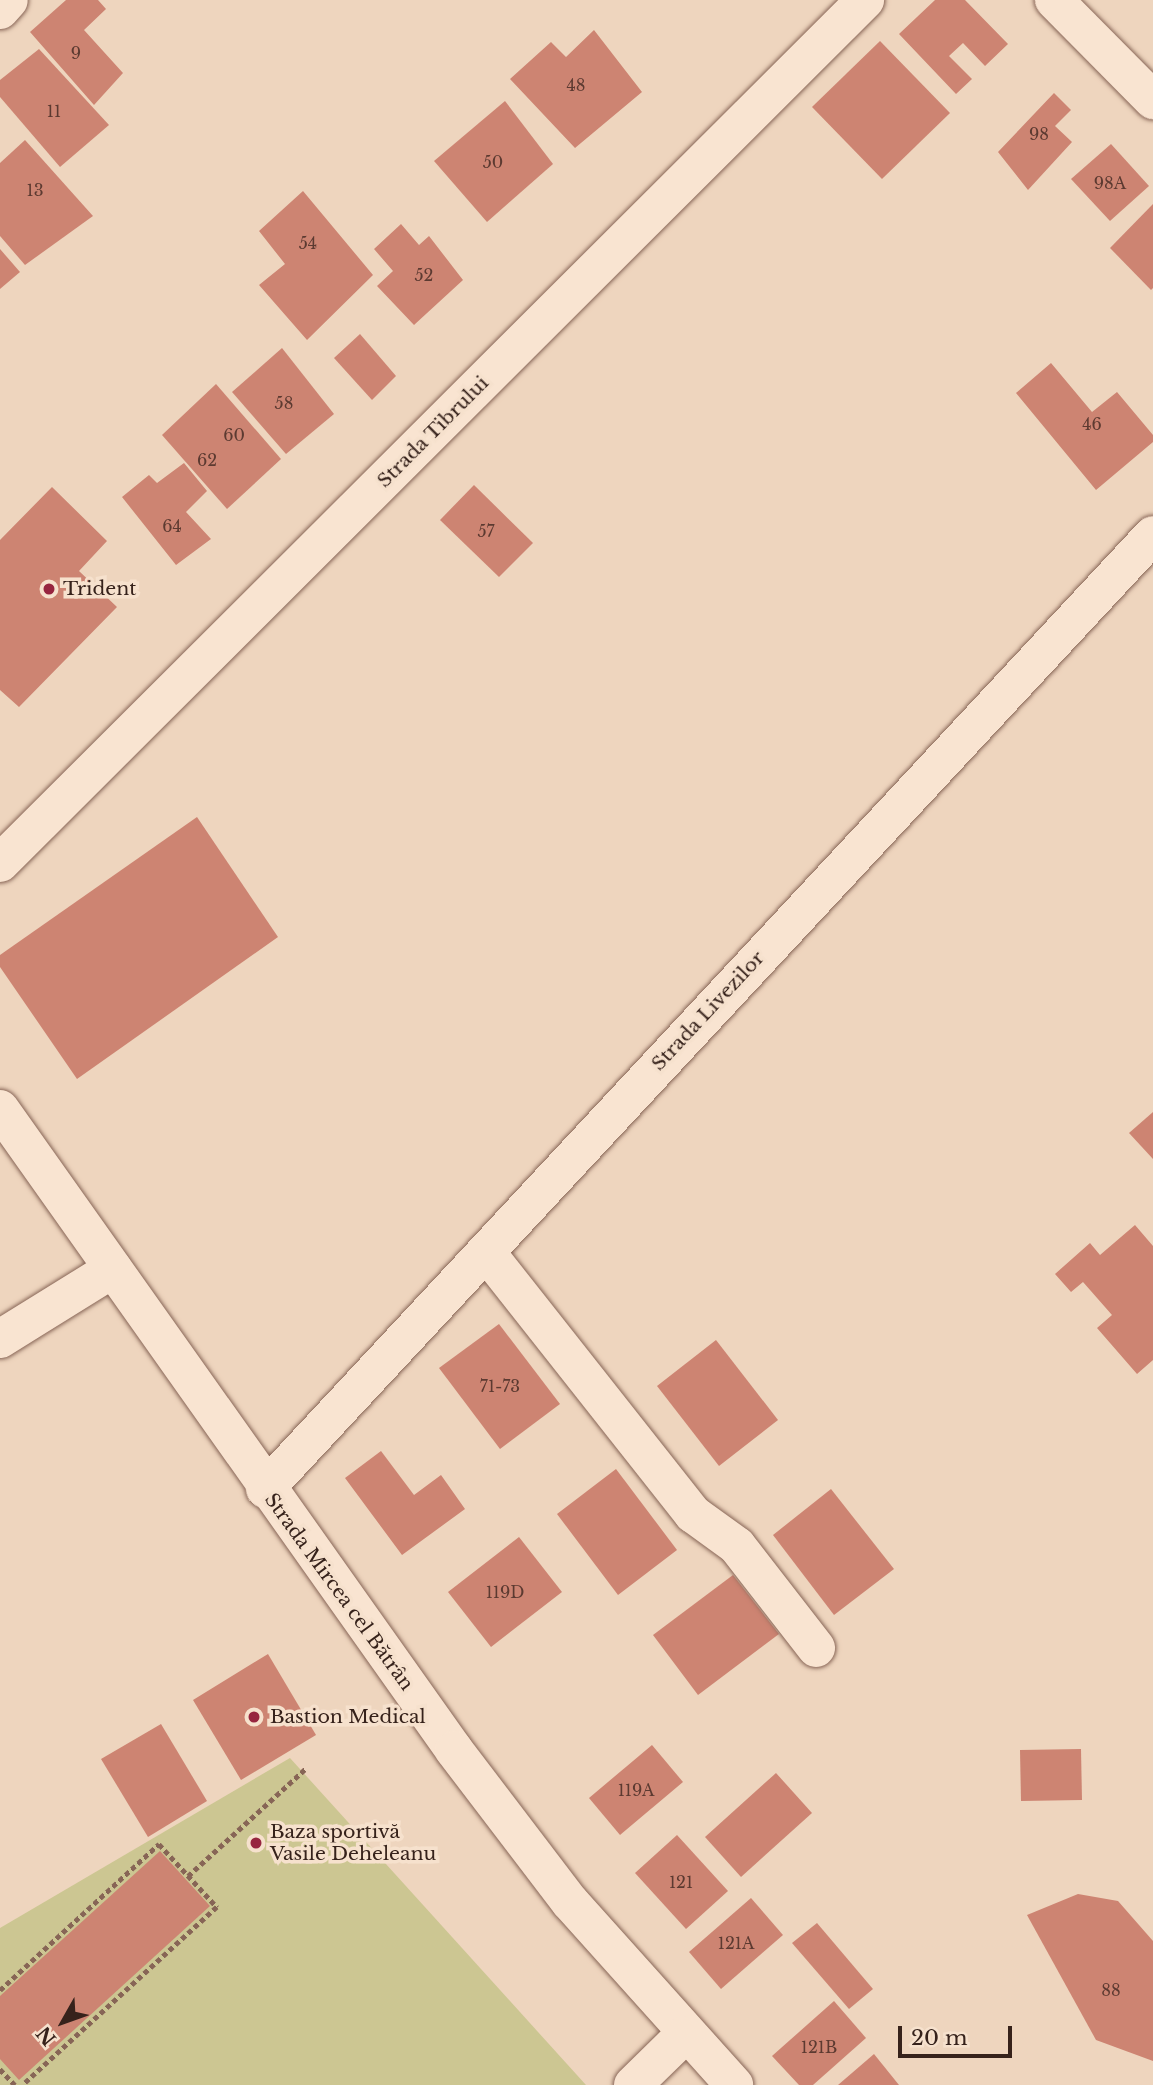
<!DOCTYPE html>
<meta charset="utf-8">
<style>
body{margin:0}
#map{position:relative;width:1153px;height:2085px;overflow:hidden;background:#eed5be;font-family:"Libre Baskerville",serif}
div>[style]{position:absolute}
.green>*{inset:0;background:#ccc692}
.building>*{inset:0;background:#cd8472}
.path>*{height:4.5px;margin-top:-2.25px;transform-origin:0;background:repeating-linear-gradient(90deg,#876556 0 5px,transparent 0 8.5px)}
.roads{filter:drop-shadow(0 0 2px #876556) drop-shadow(0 0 2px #876556)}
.minor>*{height:38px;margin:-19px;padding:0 19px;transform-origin:19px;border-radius:19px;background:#f9e4d1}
.dots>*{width:19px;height:19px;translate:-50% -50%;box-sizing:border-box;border:4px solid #f6e1cd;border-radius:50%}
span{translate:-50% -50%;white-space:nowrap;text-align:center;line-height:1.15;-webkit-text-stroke:7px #f6e1cd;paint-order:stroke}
.number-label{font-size:16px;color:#5c3a31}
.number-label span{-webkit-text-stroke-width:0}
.street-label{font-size:19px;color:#36221b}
.poi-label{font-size:19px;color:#36221b}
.left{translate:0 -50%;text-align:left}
.north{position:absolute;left:28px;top:1987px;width:70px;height:70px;-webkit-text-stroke:5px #f6e1cd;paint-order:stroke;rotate:230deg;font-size:19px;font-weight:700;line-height:28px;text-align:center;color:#36221b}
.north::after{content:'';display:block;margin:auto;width:24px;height:32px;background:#36221b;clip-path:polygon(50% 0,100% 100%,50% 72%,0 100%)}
.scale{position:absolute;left:898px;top:2026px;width:114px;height:32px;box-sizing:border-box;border:4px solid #36221b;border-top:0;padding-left:9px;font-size:21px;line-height:24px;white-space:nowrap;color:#36221b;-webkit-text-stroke:5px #f6e1cd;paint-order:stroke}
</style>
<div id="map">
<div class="green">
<i style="clip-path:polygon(290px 1758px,586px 2085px,0 2085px,0 1928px)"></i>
</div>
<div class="building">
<i style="clip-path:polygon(66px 0,98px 0,106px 9px,84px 30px,123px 73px,94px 105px,30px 32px)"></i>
<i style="clip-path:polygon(935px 0,965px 0,1008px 44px,985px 66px,963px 43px,949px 56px,972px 79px,956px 94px,899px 34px)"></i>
<i style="clip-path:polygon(594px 30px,642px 92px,575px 148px,510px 79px,551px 42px,566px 57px)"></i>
<i style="clip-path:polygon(880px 41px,950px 113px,882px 179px,812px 107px)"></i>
<i style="clip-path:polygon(39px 49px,109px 125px,60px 167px,0 97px,0 80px)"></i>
<i style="clip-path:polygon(1054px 93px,1071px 110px,1055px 126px,1072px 142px,1028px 190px,998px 152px)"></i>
<i style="clip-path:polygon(505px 101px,553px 164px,487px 222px,434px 161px)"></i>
<i style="clip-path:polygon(25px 140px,93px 216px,25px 265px,0 236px,0 163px)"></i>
<i style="clip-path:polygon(1111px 144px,1149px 186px,1110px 221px,1071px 179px)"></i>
<i style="clip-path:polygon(303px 191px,373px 275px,307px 340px,259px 285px,285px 264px,259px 231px)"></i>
<i style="clip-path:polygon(1153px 204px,1153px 288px,1151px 290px,1110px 248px)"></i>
<i style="clip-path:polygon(401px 224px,419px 245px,429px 236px,463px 280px,414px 325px,377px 286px,393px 271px,374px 249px)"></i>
<i style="clip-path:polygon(0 249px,20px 272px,0 289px)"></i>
<i style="clip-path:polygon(360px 334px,396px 376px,372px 400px,334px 358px)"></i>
<i style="clip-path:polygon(282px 348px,334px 414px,286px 454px,232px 392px)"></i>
<i style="clip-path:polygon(1051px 363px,1092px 412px,1117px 392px,1153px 435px,1153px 442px,1096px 490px,1016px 393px)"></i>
<i style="clip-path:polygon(216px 384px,281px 459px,227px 509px,162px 435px)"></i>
<i style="clip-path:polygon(184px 463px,207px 491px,186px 512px,211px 539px,176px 565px,122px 497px,149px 475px,157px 483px)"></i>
<i style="clip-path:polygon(474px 485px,533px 543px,499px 577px,440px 520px)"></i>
<i style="clip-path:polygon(52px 487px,107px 541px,79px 571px,117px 607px,19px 707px,0 690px,0 540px)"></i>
<i style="clip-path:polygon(197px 817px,278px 937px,77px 1079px,0 967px,0 955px)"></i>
<i style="clip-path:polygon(1153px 1112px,1153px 1159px,1129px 1133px)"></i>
<i style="clip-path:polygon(1135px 1225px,1153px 1246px,1153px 1360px,1137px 1374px,1097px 1328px,1112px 1315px,1083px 1282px,1071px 1292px,1055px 1274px,1090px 1243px,1100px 1255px)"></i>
<i style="clip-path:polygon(499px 1324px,560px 1404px,500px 1449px,439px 1368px)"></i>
<i style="clip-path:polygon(716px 1340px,778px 1420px,719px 1466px,657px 1386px)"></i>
<i style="clip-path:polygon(381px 1451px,414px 1495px,441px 1475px,465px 1509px,402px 1555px,345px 1478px)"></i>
<i style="clip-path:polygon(616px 1469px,677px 1550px,618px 1595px,557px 1514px)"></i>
<i style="clip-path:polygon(831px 1489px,894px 1569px,834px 1615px,773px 1535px)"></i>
<i style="clip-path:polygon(519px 1537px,562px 1592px,491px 1647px,448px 1592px)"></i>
<i style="clip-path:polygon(733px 1575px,779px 1634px,698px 1695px,653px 1635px)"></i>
<i style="clip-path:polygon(268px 1654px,316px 1735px,241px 1780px,193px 1700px)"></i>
<i style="clip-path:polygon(161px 1724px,207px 1801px,148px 1837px,101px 1759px)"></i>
<i style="clip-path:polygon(652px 1745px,683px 1782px,620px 1835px,589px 1798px)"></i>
<i style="clip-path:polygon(1081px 1749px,1082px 1800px,1021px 1801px,1020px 1750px)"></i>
<i style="clip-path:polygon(776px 1773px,812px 1813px,741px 1877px,705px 1837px)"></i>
<i style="clip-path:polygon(677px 1835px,728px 1891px,686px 1929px,635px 1873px)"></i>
<i style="clip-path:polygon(160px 1851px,210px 1906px,19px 2080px,0 2059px,0 1996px)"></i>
<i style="clip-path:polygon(1078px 1894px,1118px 1901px,1153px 1941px,1153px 2061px,1096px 2040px,1027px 1915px)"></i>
<i style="clip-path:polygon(751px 1898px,783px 1935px,721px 1989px,689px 1952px)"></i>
<i style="clip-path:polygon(817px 1923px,873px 1989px,849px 2009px,792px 1943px)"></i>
<i style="clip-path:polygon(834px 2001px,866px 2038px,813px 2085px,799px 2085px,772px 2056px)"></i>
<i style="clip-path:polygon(874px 2054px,899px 2085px,838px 2085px)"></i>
</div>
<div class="path">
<i style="left:188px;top:1876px;width:159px;rotate:-42.4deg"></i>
<i style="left:0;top:1990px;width:216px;rotate:-42.6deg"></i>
<i style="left:159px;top:1844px;width:86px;rotate:47.4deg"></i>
<i style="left:217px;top:1907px;width:263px;rotate:137.5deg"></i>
<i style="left:0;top:2069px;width:22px;rotate:47deg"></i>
</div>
<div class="roads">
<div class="minor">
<i style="left:1054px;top:0;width:141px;rotate:45.3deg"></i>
<i style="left:0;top:10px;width:13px;rotate:-48deg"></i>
<i style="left:0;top:863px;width:1222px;rotate:-44.93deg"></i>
<i style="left:0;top:1109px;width:785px;rotate:54.69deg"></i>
<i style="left:454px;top:1750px;width:191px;rotate:52.7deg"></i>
<i style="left:570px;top:1902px;width:246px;rotate:48.1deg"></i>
<i style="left:486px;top:1252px;width:334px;rotate:51.7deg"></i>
<i style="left:693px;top:1514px;width:54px;rotate:36deg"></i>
<i style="left:737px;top:1546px;width:129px;rotate:52.2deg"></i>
<i style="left:0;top:1339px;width:133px;rotate:-31.8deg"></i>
<i style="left:265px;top:1489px;width:1303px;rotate:-47.05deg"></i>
<i style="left:633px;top:2085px;width:71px;rotate:-44.4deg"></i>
</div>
</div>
<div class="dots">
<i style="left:49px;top:589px;background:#97253f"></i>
<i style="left:254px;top:1717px;background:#97253f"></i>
<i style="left:256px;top:1843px;background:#97253f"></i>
</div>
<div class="number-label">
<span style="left:76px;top:53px">9</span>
<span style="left:576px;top:85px">48</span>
<span style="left:54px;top:111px">11</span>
<span style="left:1039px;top:134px">98</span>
<span style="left:493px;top:162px">50</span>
<span style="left:1110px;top:183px">98A</span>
<span style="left:35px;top:190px">13</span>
<span style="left:308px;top:243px">54</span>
<span style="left:424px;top:275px">52</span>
<span style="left:284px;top:403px">58</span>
<span style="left:1092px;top:424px">46</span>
<span style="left:234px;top:435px">60</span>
<span style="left:207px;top:460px">62</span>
<span style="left:172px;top:526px">64</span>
<span style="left:486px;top:531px">57</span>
<span style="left:500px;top:1386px">71-73</span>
<span style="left:505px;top:1592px">119D</span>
<span style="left:636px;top:1790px">119A</span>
<span style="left:681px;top:1882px">121</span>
<span style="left:736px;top:1943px">121A</span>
<span style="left:1111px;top:1990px">88</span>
<span style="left:819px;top:2047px">121B</span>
</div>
<div class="street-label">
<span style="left:433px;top:432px;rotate:-45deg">Strada Tibrului</span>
<span style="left:708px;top:1011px;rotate:-47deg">Strada Livezilor</span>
<span style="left:339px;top:1592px;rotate:54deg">Strada Mircea cel Bătrân</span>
</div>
<div class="poi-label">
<span class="left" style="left:63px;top:589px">Trident</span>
<span class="left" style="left:270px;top:1717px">Bastion Medical</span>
<span class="left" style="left:270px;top:1843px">Baza sportivă<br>Vasile Deheleanu</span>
</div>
<div class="north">N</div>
<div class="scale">20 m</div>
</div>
